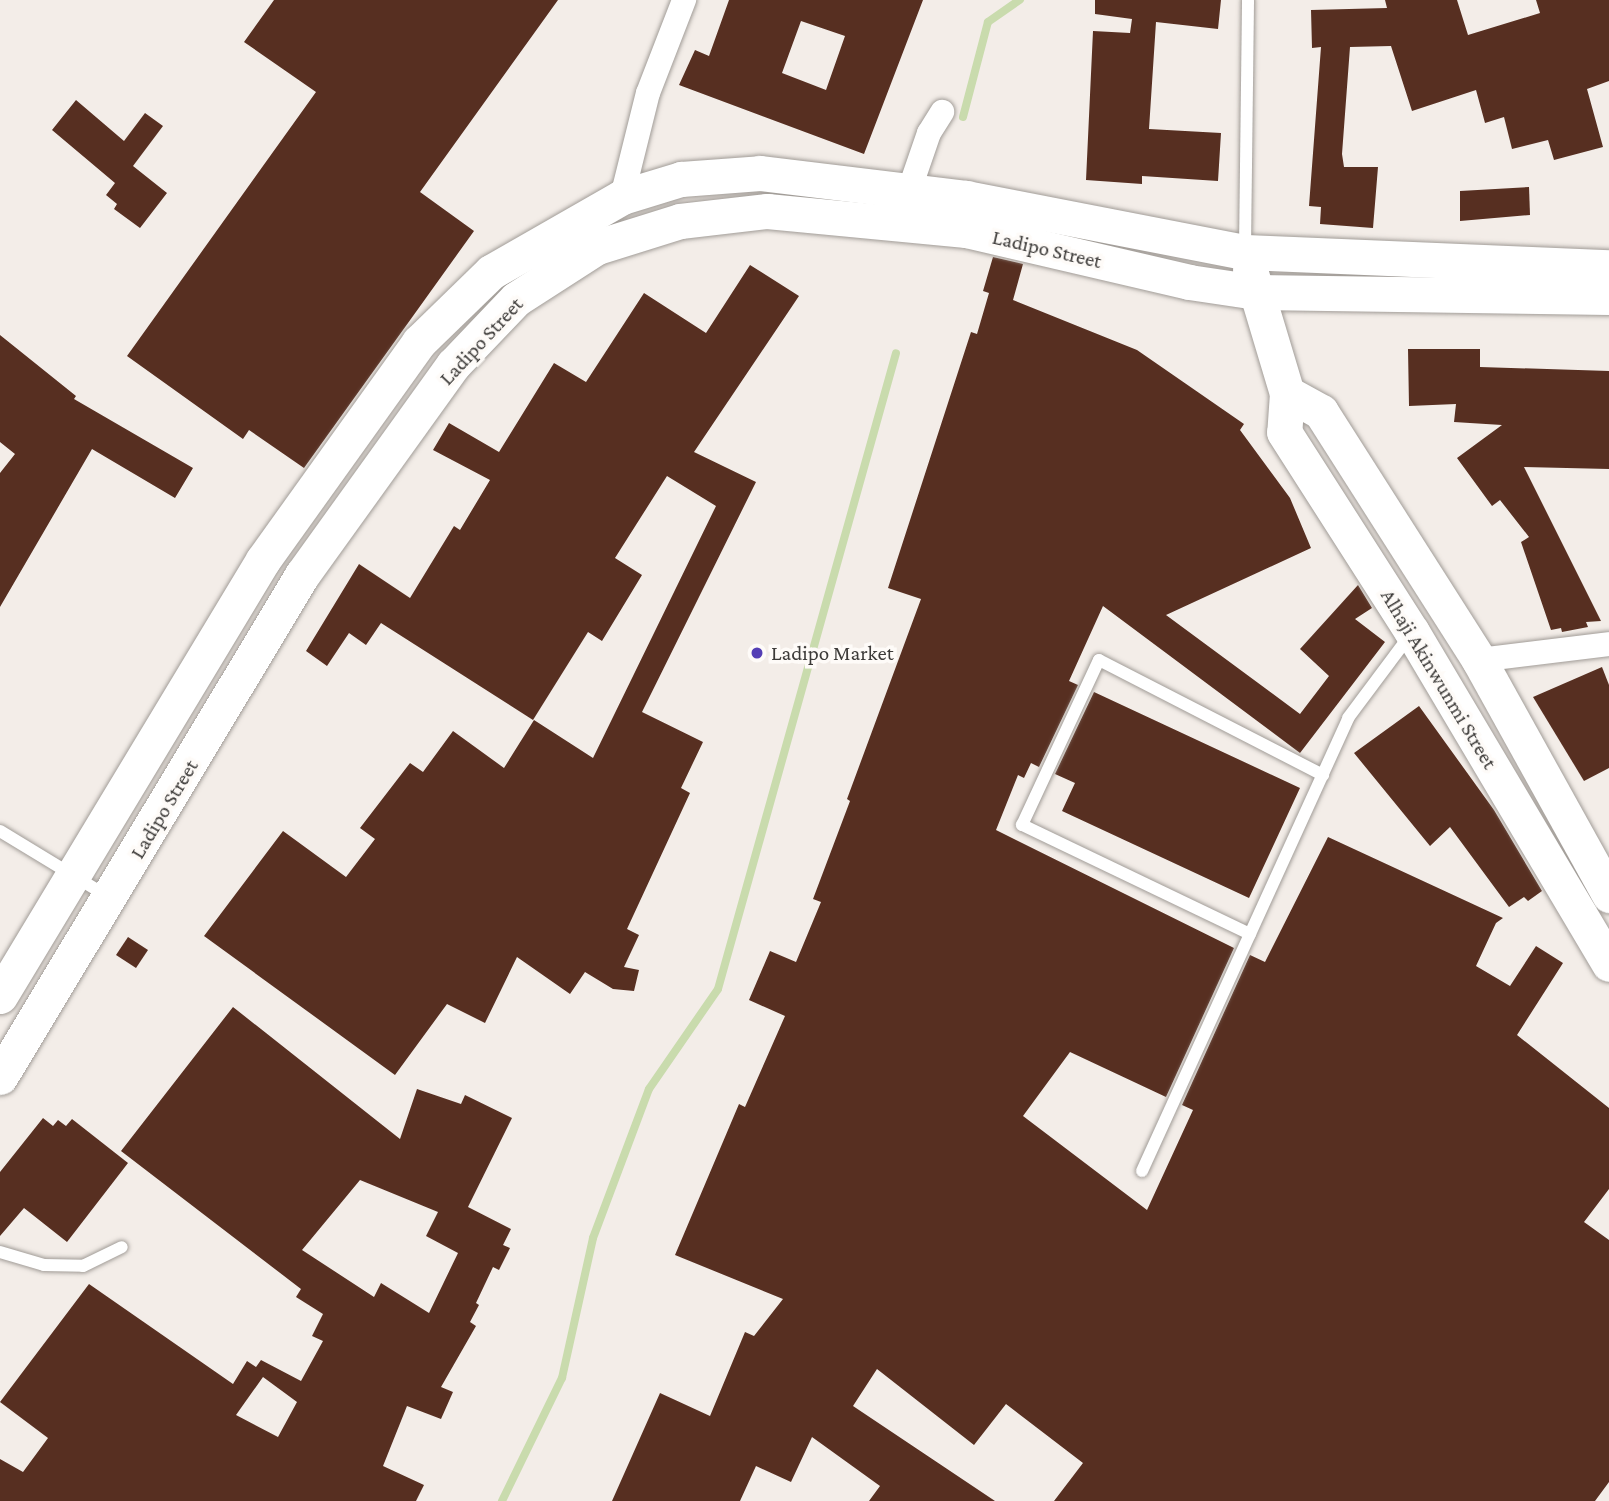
<!DOCTYPE html>
<style>
body{margin:0}
#map{position:relative;width:1609px;height:1501px;overflow:hidden;background:#f3ede8;font-family:"Crimson Pro",serif}
div>[style]{position:absolute}
.stream>*{height:8px;margin:-4px;padding:0 4px;transform-origin:4px;border-radius:4px;background:#c9dbad}
.building>*{inset:0;background:#572f21}
.roads{filter:drop-shadow(0 0 2px #a19c97) drop-shadow(0 0 2px #a19c97)}
.lane>*{height:12px;margin:-6px;padding:0 6px;transform-origin:6px;border-radius:6px;background:#fff}
.street>*{height:24px;margin:-12px;padding:0 12px;transform-origin:12px;border-radius:12px;background:#fff}
.secondary>*{height:35px;margin:-17.5px;padding:0 17.5px;transform-origin:17.5px;border-radius:17.5px;background:#fff}
.dots>*{width:19px;height:19px;translate:-50% -50%;box-sizing:border-box;border:4px solid #fefbf8;border-radius:50%}
span{translate:-50% -50%;white-space:nowrap;text-align:center;line-height:1.15;-webkit-text-stroke:7px #fefbf8;paint-order:stroke}
.street-label{font-size:21px;color:#3d3b39}
.poi-label{font-size:21px;color:#3d3b39}
.left{translate:0 -50%;text-align:left}
</style>
<div id="map">
<div class="stream">
<i style="left:963px;top:117px;width:98px;rotate:-75.3deg"></i>
<i style="left:988px;top:22px;width:39px;rotate:-35deg"></i>
<i style="left:502px;top:1501px;width:137px;rotate:-64deg"></i>
<i style="left:562px;top:1378px;width:143px;rotate:-77.5deg"></i>
<i style="left:593px;top:1238px;width:159px;rotate:-69.4deg"></i>
<i style="left:649px;top:1089px;width:121px;rotate:-55.4deg"></i>
<i style="left:718px;top:989px;width:660px;rotate:-74.36deg"></i>
</div>
<div class="building">
<i style="clip-path:polygon(274px 0,558px 0,420px 192px,474px 231px,304px 468px,249px 430px,243px 439px,127px 356px,316px 92px,244px 42px)"></i>
<i style="clip-path:polygon(evenodd,729px 0,923px 0,864px 154px,679px 85px,695px 50px,709px 56px,729px 0,801px 21px,845px 36px,826px 90px,782px 73px,801px 21px)"></i>
<i style="clip-path:polygon(1095px 0,1221px 0,1218px 29px,1156px 22px,1149px 129px,1221px 133px,1218px 181px,1142px 176px,1142px 184px,1086px 180px,1093px 31px,1130px 33px,1132px 19px,1095px 14px)"></i>
<i style="clip-path:polygon(1385px 0,1457px 0,1468px 35px,1540px 13px,1536px 0,1609px 0,1609px 81px,1587px 89px,1603px 147px,1554px 160px,1548px 140px,1512px 149px,1504px 117px,1485px 123px,1476px 90px,1412px 111px,1391px 46px,1350px 47px,1342px 154px,1344px 167px,1378px 167px,1373px 228px,1320px 224px,1321px 207px,1309px 206px,1321px 47px,1312px 48px,1311px 10px,1387px 8px)"></i>
<i style="clip-path:polygon(76px 100px,124px 141px,145px 113px,163px 126px,133px 166px,167px 193px,140px 228px,114px 209px,117px 204px,106px 195px,115px 183px,52px 130px)"></i>
<i style="clip-path:polygon(1529px 187px,1530px 215px,1460px 221px,1460px 191px)"></i>
<i style="clip-path:polygon(993px 257px,1023px 264px,1013px 300px,1137px 350px,1244px 424px,1240px 430px,1290px 498px,1311px 548px,1166px 615px,1300px 714px,1329px 676px,1300px 649px,1358px 585px,1372px 608px,1355px 619px,1385px 642px,1300px 753px,1103px 606px,1069px 681px,1078px 685px,1039px 767px,1031px 763px,1024px 778px,1018px 775px,996px 830px,1234px 948px,1166px 1097px,1070px 1052px,1023px 1116px,1147px 1210px,1193px 1110px,1182px 1105px,1250px 955px,1265px 962px,1328px 837px,1503px 918px,1496px 923px,1476px 966px,1510px 986px,1536px 946px,1563px 963px,1517px 1035px,1609px 1108px,1609px 1189px,1584px 1222px,1609px 1240px,1609px 1482px,1595px 1501px,1054px 1501px,1083px 1463px,1006px 1404px,974px 1445px,877px 1369px,853px 1406px,995px 1501px,869px 1501px,880px 1486px,812px 1437px,791px 1482px,756px 1466px,740px 1501px,612px 1501px,660px 1393px,710px 1416px,745px 1332px,754px 1336px,783px 1299px,675px 1255px,739px 1104px,745px 1107px,785px 1016px,749px 1000px,770px 951px,796px 962px,821px 902px,813px 899px,850px 801px,847px 799px,921px 599px,888px 588px,971px 332px,977px 334px,989px 293px,983px 291px)"></i>
<i style="clip-path:polygon(750px 265px,799px 296px,694px 452px,756px 482px,642px 712px,703px 742px,681px 788px,690px 793px,627px 929px,639px 935px,624px 967px,639px 970px,634px 991px,613px 989px,585px 972px,570px 994px,517px 957px,485px 1023px,447px 1004px,395px 1075px,204px 936px,283px 831px,346px 877px,375px 839px,360px 828px,410px 763px,423px 772px,453px 731px,504px 768px,534px 720px,593px 758px,716px 506px,667px 476px,615px 558px,642px 575px,602px 641px,588px 632px,533px 720px,381px 623px,366px 645px,349px 633px,327px 666px,306px 651px,359px 564px,410px 598px,454px 526px,460px 530px,490px 480px,433px 450px,449px 423px,499px 452px,554px 363px,586px 382px,644px 293px,706px 333px)"></i>
<i style="clip-path:polygon(0 335px,76px 396px,74px 399px,193px 468px,175px 498px,92px 449px,0 607px,0 473px,15px 454px,0 442px)"></i>
<i style="clip-path:polygon(1408px 349px,1480px 349px,1480px 367px,1609px 371px,1609px 469px,1524px 467px,1601px 621px,1586px 622px,1588px 627px,1562px 632px,1561px 628px,1551px 630px,1521px 542px,1529px 537px,1500px 500px,1492px 506px,1457px 458px,1502px 425px,1454px 422px,1456px 404px,1409px 406px)"></i>
<i style="clip-path:polygon(1602px 667px,1609px 685px,1609px 768px,1584px 781px,1533px 697px)"></i>
<i style="clip-path:polygon(1094px 692px,1300px 788px,1249px 898px,1062px 811px,1075px 783px,1055px 774px)"></i>
<i style="clip-path:polygon(1419px 706px,1494px 810px,1542px 891px,1528px 901px,1524px 897px,1509px 907px,1450px 827px,1430px 846px,1354px 753px)"></i>
<i style="clip-path:polygon(128px 937px,148px 950px,136px 968px,116px 955px)"></i>
<i style="clip-path:polygon(evenodd,233px 1007px,400px 1139px,417px 1089px,461px 1104px,465px 1095px,512px 1118px,468px 1207px,511px 1229px,503px 1245px,510px 1248px,499px 1270px,493px 1267px,476px 1303px,479px 1305px,470px 1322px,476px 1326px,441px 1387px,453px 1392px,441px 1419px,407px 1406px,383px 1466px,424px 1485px,416px 1501px,0 1501px,0 1459px,23px 1472px,48px 1438px,0 1402px,89px 1284px,233px 1384px,247px 1361px,256px 1367px,261px 1360px,301px 1381px,323px 1341px,312px 1336px,323px 1314px,296px 1297px,301px 1289px,121px 1151px,233px 1007px,360px 1180px,438px 1212px,426px 1236px,458px 1253px,429px 1313px,381px 1283px,374px 1297px,302px 1250px,360px 1180px,233px 1007px,263px 1377px,297px 1402px,278px 1437px,236px 1415px,263px 1377px)"></i>
<i style="clip-path:polygon(43px 1118px,53px 1126px,58px 1120px,66px 1126px,72px 1119px,128px 1163px,67px 1242px,24px 1208px,0 1236px,0 1172px)"></i>
</div>
<div class="roads">
<div class="lane">
<i style="left:1245px;top:248px;width:248px;rotate:-89.3deg"></i>
<i style="left:0;top:831px;width:125px;rotate:31.3deg"></i>
<i style="left:1250px;top:934px;width:253px;rotate:-154.4deg"></i>
<i style="left:1022px;top:825px;width:182px;rotate:-65deg"></i>
<i style="left:1099px;top:660px;width:252px;rotate:27.2deg"></i>
<i style="left:1142px;top:1171px;width:498px;rotate:-65.5deg"></i>
<i style="left:1348px;top:718px;width:104px;rotate:-53.2deg"></i>
<i style="left:0;top:1252px;width:46px;rotate:16.5deg"></i>
<i style="left:44px;top:1265px;width:39px;rotate:1deg"></i>
<i style="left:83px;top:1266px;width:43px;rotate:-26deg"></i>
</div>
<div class="street">
<i style="left:909px;top:191px;width:61px;rotate:-71deg"></i>
<i style="left:929px;top:133px;width:25px;rotate:-58deg"></i>
<i style="left:622px;top:197px;width:107px;rotate:-76deg"></i>
<i style="left:648px;top:93px;width:100px;rotate:-68.8deg"></i>
<i style="left:1479px;top:660px;width:131px;rotate:-7deg"></i>
</div>
<div class="secondary">
<i style="left:1250px;top:270px;width:128px;rotate:73.3deg"></i>
<i style="left:1287px;top:393px;width:39px;rotate:94deg"></i>
<i style="left:1284px;top:432px;width:237px;rotate:57.4deg"></i>
<i style="left:1412px;top:632px;width:386px;rotate:59.3deg"></i>
<i style="left:1287px;top:393px;width:39px;rotate:29deg"></i>
<i style="left:1321px;top:412px;width:294px;rotate:57.5deg"></i>
<i style="left:1479px;top:660px;width:269px;rotate:61deg"></i>
<i style="left:0;top:996px;width:509px;rotate:-58.9deg"></i>
<i style="left:263px;top:560px;width:268px;rotate:-54.4deg"></i>
<i style="left:419px;top:342px;width:100px;rotate:-44.2deg"></i>
<i style="left:491px;top:272px;width:151px;rotate:-29.8deg"></i>
<i style="left:622px;top:197px;width:62px;rotate:-17deg"></i>
<i style="left:681px;top:179px;width:79px;rotate:-4.3deg"></i>
<i style="left:760px;top:173px;width:208px;rotate:6.9deg"></i>
<i style="left:966px;top:198px;width:284px;rotate:11deg"></i>
<i style="left:1245px;top:252px;width:364px;rotate:2.4deg"></i>
<i style="left:0;top:1077px;width:586px;rotate:-58.97deg"></i>
<i style="left:302px;top:575px;width:259px;rotate:-54.3deg"></i>
<i style="left:453px;top:365px;width:91px;rotate:-46.3deg"></i>
<i style="left:516px;top:299px;width:96px;rotate:-32.7deg"></i>
<i style="left:597px;top:247px;width:87px;rotate:-17.4deg"></i>
<i style="left:680px;top:221px;width:88px;rotate:-6.6deg"></i>
<i style="left:767px;top:211px;width:200px;rotate:5.5deg"></i>
<i style="left:966px;top:230px;width:229px;rotate:13.1deg"></i>
<i style="left:1189px;top:282px;width:68px;rotate:8.5deg"></i>
<i style="left:1256px;top:292px;width:353px;rotate:0.8deg"></i>
</div>
</div>
<div class="dots">
<i style="left:757px;top:653px;background:#543eb5"></i>
</div>
<div class="street-label">
<span style="left:1047px;top:249px;rotate:13deg">Ladipo Street</span>
<span style="left:481px;top:341px;rotate:-47deg">Ladipo Street</span>
<span style="left:1439px;top:679px;rotate:59deg">Alhaji Akinwunmi Street</span>
<span style="left:164px;top:809px;rotate:-59deg">Ladipo Street</span>
</div>
<div class="poi-label">
<span class="left" style="left:771px;top:653px">Ladipo Market</span>
</div>
</div>
